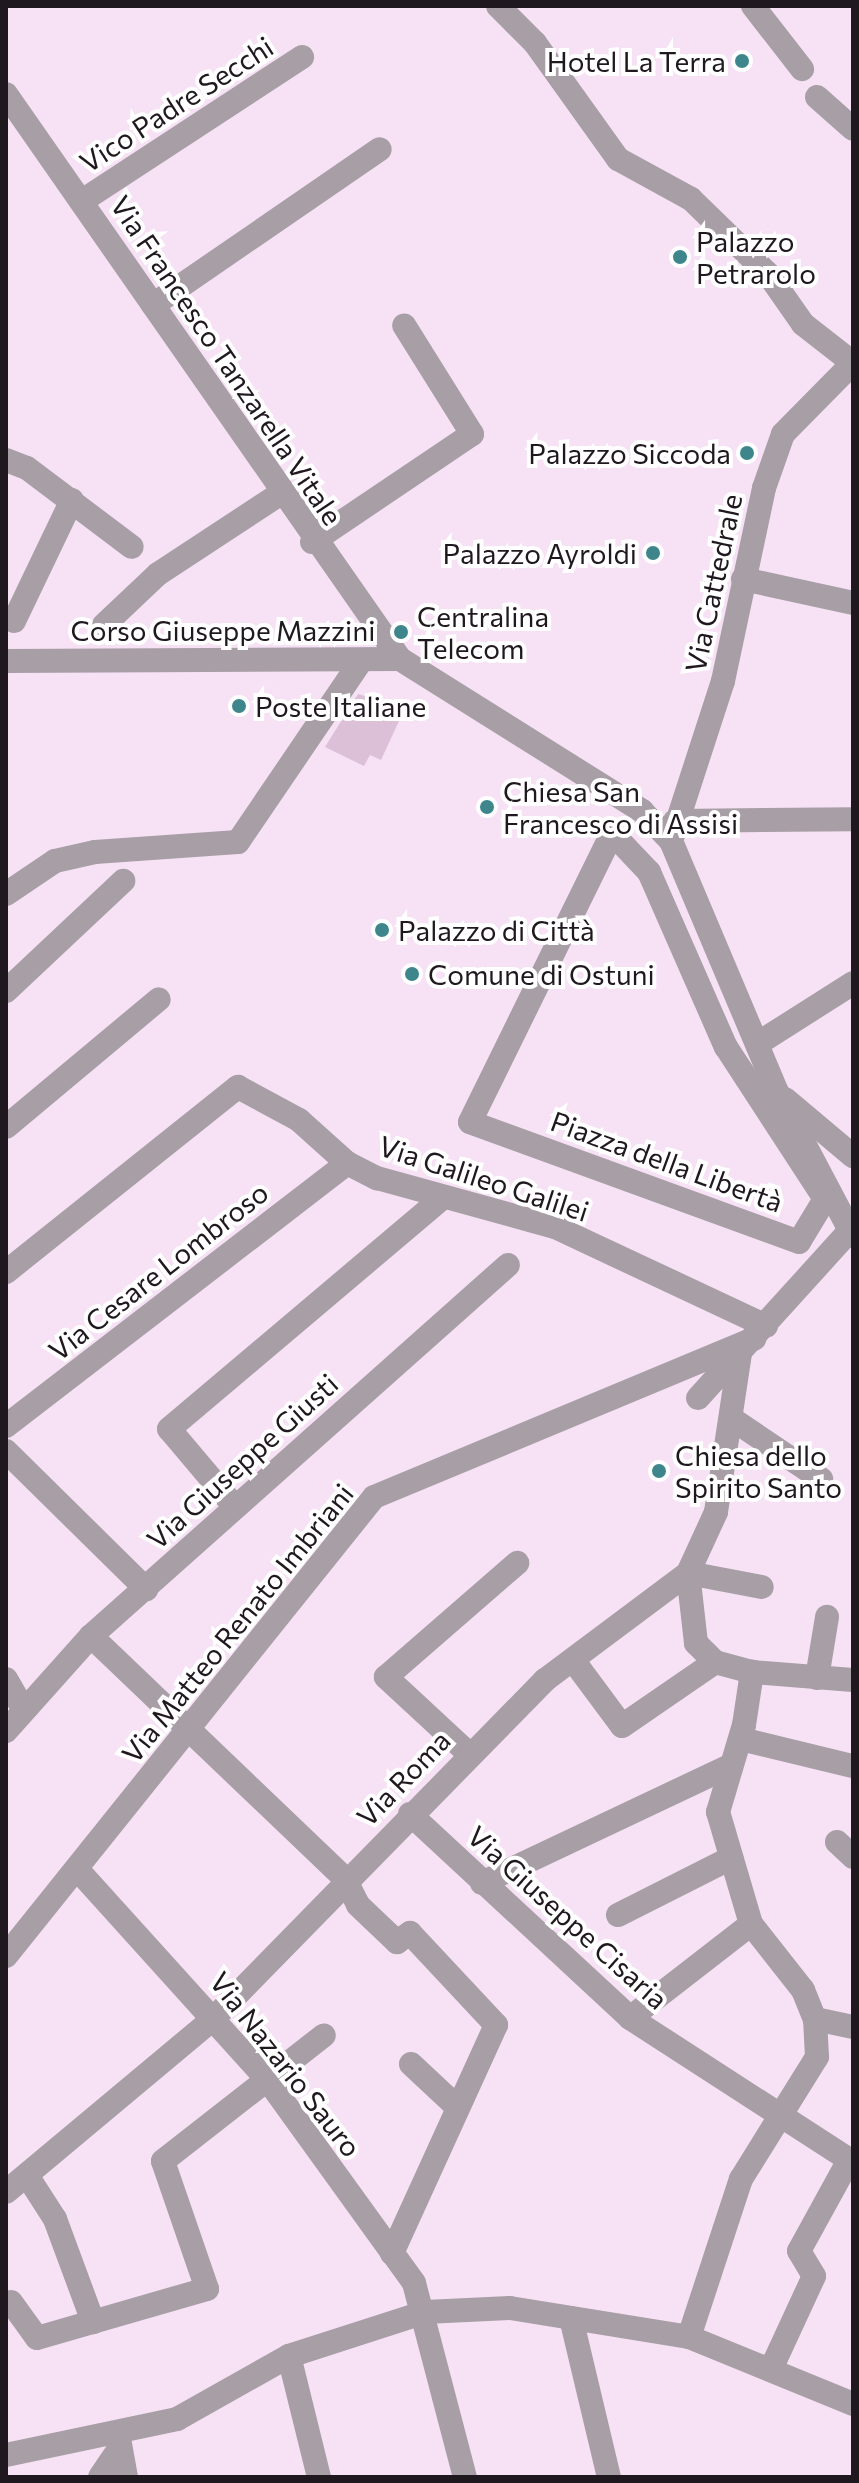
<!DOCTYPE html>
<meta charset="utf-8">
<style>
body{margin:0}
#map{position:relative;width:859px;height:2483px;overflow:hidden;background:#f7e2f5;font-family:Commissioner,sans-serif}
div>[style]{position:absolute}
.green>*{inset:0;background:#dbc0d8}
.minor>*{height:24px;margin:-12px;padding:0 12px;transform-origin:12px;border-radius:12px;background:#a79ea6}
.dots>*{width:22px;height:22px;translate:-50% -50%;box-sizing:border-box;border:4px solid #fff;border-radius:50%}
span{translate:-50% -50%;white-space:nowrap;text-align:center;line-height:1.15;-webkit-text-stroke:8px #fff;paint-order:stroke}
.poi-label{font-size:28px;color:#1f181e}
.right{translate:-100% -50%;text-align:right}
.left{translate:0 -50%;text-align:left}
.street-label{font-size:28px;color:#1f181e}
.frame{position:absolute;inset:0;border:8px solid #1f181e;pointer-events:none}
</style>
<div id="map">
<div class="green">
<i style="clip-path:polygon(358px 694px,405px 708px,381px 760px,370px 755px,364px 766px,325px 747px)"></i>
</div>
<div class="minor">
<i style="left:498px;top:6px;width:52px;rotate:45deg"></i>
<i style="left:535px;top:43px;width:143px;rotate:54.4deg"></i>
<i style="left:618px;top:159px;width:83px;rotate:28.7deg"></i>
<i style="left:691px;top:199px;width:107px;rotate:44.2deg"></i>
<i style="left:768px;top:274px;width:61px;rotate:55deg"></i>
<i style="left:803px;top:324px;width:63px;rotate:38deg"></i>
<i style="left:753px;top:6px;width:80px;rotate:52.1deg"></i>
<i style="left:6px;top:94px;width:689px;rotate:55.11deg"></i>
<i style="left:817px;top:97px;width:48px;rotate:41.6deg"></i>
<i style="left:82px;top:201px;width:263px;rotate:-33.2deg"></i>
<i style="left:153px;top:305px;width:275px;rotate:-34.5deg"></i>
<i style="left:6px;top:460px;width:22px;rotate:21deg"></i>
<i style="left:27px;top:468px;width:131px;rotate:37deg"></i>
<i style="left:312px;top:542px;width:193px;rotate:-34deg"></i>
<i style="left:472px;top:434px;width:128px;rotate:-122deg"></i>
<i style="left:743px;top:579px;width:113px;rotate:12.3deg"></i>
<i style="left:14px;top:621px;width:134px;rotate:-64.4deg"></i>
<i style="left:104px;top:625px;width:74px;rotate:-43.4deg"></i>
<i style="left:158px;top:574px;width:149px;rotate:-33.3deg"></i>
<i style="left:6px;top:661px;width:394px;rotate:-0.3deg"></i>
<i style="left:400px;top:659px;width:286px;rotate:32.1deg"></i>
<i style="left:642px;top:811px;width:42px;rotate:46deg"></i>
<i style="left:671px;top:841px;width:272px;rotate:67.1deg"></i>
<i style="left:777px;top:1092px;width:163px;rotate:62.2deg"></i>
<i style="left:675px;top:821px;width:178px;rotate:-0.6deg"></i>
<i style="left:612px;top:833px;width:54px;rotate:46.5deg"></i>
<i style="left:649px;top:872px;width:191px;rotate:66.3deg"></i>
<i style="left:726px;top:1047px;width:181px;rotate:56.9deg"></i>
<i style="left:825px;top:1199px;width:50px;rotate:121.2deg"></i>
<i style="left:799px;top:1242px;width:350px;rotate:-160deg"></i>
<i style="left:470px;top:1122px;width:322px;rotate:-63.8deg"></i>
<i style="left:671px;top:841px;width:168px;rotate:-72deg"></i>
<i style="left:723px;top:681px;width:197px;rotate:-78deg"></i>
<i style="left:764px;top:488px;width:57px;rotate:-70.6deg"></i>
<i style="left:783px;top:434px;width:100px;rotate:-45.4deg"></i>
<i style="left:6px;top:894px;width:59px;rotate:-34deg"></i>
<i style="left:55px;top:861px;width:41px;rotate:-12.7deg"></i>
<i style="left:95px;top:852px;width:143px;rotate:-4deg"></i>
<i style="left:238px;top:842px;width:219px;rotate:-55.8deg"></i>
<i style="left:6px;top:991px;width:161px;rotate:-43.2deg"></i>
<i style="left:757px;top:1044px;width:114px;rotate:-32.4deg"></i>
<i style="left:785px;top:1099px;width:89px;rotate:40deg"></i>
<i style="left:6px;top:1127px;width:199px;rotate:-39.9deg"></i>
<i style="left:6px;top:1272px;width:297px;rotate:-38.6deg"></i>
<i style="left:238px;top:1087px;width:69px;rotate:28.4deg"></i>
<i style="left:299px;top:1120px;width:64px;rotate:41.9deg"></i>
<i style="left:347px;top:1163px;width:34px;rotate:27deg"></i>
<i style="left:377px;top:1178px;width:185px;rotate:15.4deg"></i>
<i style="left:555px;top:1227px;width:233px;rotate:25.1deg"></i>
<i style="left:698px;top:1398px;width:231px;rotate:-47.8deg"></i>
<i style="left:735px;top:1421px;width:104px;rotate:34deg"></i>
<i style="left:6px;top:1426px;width:431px;rotate:-37.6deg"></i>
<i style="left:6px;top:1451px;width:197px;rotate:44.6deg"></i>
<i style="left:235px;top:1507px;width:102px;rotate:-130.2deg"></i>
<i style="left:169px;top:1429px;width:358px;rotate:-40.2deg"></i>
<i style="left:91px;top:1636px;width:352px;rotate:43.7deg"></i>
<i style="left:345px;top:1879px;width:29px;rotate:63deg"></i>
<i style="left:358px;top:1905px;width:54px;rotate:43.5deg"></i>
<i style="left:397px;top:1942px;width:16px;rotate:-35deg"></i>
<i style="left:410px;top:1933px;width:126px;rotate:46.9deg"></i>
<i style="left:496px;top:2025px;width:251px;rotate:114.5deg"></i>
<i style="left:573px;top:1660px;width:82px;rotate:53.4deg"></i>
<i style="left:622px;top:1726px;width:113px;rotate:-34.5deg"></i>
<i style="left:752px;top:1672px;width:101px;rotate:4.5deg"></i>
<i style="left:817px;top:1678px;width:62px;rotate:-80.7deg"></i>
<i style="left:6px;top:1679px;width:34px;rotate:60deg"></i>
<i style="left:6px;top:1731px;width:127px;rotate:-48.2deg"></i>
<i style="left:91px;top:1636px;width:558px;rotate:-41.66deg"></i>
<i style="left:741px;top:1739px;width:115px;rotate:13.6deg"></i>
<i style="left:468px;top:1753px;width:112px;rotate:-137.2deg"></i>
<i style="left:386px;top:1677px;width:174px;rotate:-41deg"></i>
<i style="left:410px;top:1814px;width:300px;rotate:42.8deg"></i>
<i style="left:630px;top:2018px;width:265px;rotate:32.9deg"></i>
<i style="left:837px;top:1842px;width:22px;rotate:43deg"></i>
<i style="left:77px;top:1869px;width:283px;rotate:47.9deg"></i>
<i style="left:267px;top:2079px;width:251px;rotate:54.2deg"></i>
<i style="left:414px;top:2283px;width:201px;rotate:75.3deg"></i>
<i style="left:482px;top:1883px;width:273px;rotate:-25.3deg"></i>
<i style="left:618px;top:1915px;width:127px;rotate:-26.8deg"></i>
<i style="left:751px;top:1924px;width:84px;rotate:51.8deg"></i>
<i style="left:803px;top:1990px;width:31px;rotate:68deg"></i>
<i style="left:815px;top:2019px;width:39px;rotate:12deg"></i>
<i style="left:6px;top:1956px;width:588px;rotate:-51.28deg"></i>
<i style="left:374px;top:1497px;width:412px;rotate:-22.6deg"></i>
<i style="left:630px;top:2018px;width:153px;rotate:-37.8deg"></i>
<i style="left:751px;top:1924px;width:117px;rotate:-106.4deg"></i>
<i style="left:718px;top:1812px;width:91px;rotate:-73.4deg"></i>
<i style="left:744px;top:1725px;width:54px;rotate:-81.4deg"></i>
<i style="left:752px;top:1672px;width:38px;rotate:-165deg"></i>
<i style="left:715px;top:1662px;width:27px;rotate:-135deg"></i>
<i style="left:696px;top:1643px;width:70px;rotate:-96.5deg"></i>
<i style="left:688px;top:1573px;width:75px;rotate:10.7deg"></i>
<i style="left:411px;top:2064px;width:63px;rotate:43.1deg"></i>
<i style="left:28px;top:2177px;width:50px;rotate:57.3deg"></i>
<i style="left:55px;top:2219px;width:110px;rotate:69.7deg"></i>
<i style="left:6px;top:2192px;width:273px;rotate:-39.9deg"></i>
<i style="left:215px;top:2017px;width:472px;rotate:-45.6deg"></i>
<i style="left:545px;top:1680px;width:179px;rotate:-36.8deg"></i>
<i style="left:688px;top:1573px;width:67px;rotate:-65.3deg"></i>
<i style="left:716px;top:1512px;width:160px;rotate:-81.4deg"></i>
<i style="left:11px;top:2302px;width:44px;rotate:54.2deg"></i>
<i style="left:37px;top:2338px;width:177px;rotate:-16.1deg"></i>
<i style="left:207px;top:2289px;width:135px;rotate:-109deg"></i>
<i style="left:163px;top:2161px;width:204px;rotate:-38deg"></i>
<i style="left:571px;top:2318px;width:163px;rotate:76.6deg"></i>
<i style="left:689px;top:2337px;width:166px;rotate:-71.8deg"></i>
<i style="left:741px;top:2179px;width:144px;rotate:-58.1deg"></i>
<i style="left:817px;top:2057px;width:38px;rotate:-93deg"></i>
<i style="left:289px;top:2356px;width:125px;rotate:76.1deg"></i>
<i style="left:772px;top:2367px;width:100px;rotate:-65.2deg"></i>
<i style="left:814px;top:2276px;width:29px;rotate:-121deg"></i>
<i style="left:799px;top:2251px;width:104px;rotate:-61.2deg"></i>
<i style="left:118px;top:2433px;width:45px;rotate:79.7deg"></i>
<i style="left:6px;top:2455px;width:175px;rotate:-11.9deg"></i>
<i style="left:177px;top:2419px;width:129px;rotate:-29.4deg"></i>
<i style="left:289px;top:2356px;width:143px;rotate:-17.9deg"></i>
<i style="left:425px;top:2312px;width:85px;rotate:-2.7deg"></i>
<i style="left:510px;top:2308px;width:181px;rotate:9.2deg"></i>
<i style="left:689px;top:2337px;width:177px;rotate:22.2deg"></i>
<i style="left:100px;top:2477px;width:36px;rotate:-56deg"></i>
</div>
<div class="dots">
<i style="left:742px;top:61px;background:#3e868c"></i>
<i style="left:680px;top:257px;background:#3e868c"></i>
<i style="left:747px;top:453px;background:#3e868c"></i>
<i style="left:653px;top:553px;background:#3e868c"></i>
<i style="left:401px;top:632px;background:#3e868c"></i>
<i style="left:239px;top:706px;background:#3e868c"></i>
<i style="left:487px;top:807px;background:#3e868c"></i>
<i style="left:382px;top:930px;background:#3e868c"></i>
<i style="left:412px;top:974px;background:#3e868c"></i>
<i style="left:659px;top:1471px;background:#3e868c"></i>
</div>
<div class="poi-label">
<span class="right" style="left:726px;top:61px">Hotel La Terra</span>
<span class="left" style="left:696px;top:257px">Palazzo<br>Petrarolo</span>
<span class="right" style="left:731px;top:453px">Palazzo Siccoda</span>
<span class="right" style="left:637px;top:553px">Palazzo Ayroldi</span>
<span class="left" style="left:417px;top:632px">Centralina<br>Telecom</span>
<span class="left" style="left:255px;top:706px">Poste Italiane</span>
<span class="left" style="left:503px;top:807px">Chiesa San<br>Francesco di Assisi</span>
<span class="left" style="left:398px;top:930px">Palazzo di Città</span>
<span class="left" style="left:428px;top:974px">Comune di Ostuni</span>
<span class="left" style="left:675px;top:1471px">Chiesa dello<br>Spirito Santo</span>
</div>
<div class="street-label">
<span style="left:176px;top:104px;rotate:-33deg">Vico Padre Secchi</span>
<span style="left:227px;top:360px;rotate:56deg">Via Francesco Tanzarella Vitale</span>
<span style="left:713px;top:583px;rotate:-78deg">Via Cattedrale</span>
<span style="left:223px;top:630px">Corso Giuseppe Mazzini</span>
<span style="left:667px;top:1161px;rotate:20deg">Piazza della Libertà</span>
<span style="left:484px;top:1178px;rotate:18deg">Via Galileo Galilei</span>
<span style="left:158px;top:1271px;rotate:-38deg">Via Cesare Lombroso</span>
<span style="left:242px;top:1461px;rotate:-42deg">Via Giuseppe Giusti</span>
<span style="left:237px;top:1623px;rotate:-51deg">Via Matteo Renato Imbriani</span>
<span style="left:403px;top:1778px;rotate:-46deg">Via Roma</span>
<span style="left:568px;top:1917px;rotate:42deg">Via Giuseppe Cisaria</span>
<span style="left:286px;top:2064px;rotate:52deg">Via Nazario Sauro</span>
</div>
<div class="frame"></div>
</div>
